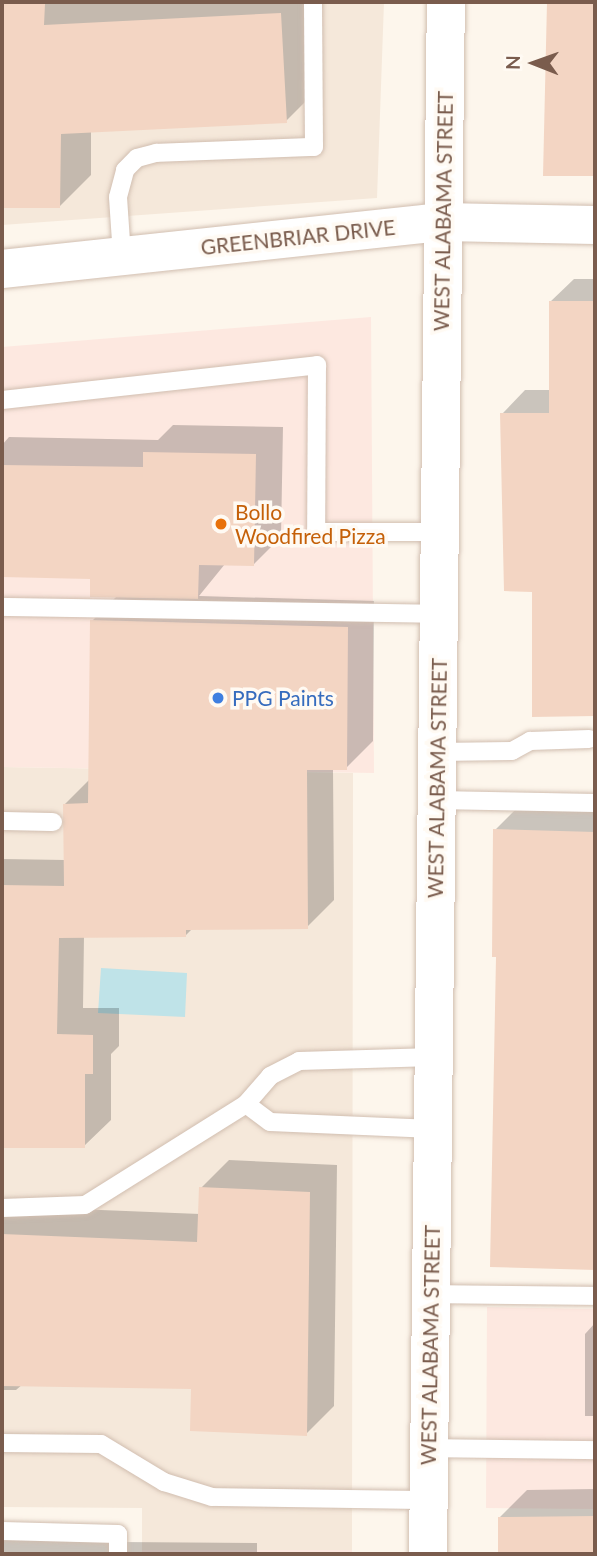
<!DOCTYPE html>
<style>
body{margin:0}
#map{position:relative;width:597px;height:1556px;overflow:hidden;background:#fdf6ec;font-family:Lato,sans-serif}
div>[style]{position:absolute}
.residential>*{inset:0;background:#f5e8da}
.commercial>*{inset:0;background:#fde8e0}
.water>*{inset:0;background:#bfe3e8}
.shadow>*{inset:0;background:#0003}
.building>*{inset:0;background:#f3d5c3}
.roads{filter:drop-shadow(0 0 2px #d1beb0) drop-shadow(0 0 2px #d1beb0)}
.lane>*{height:18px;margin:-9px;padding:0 9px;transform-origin:9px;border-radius:9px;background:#fff}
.secondary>*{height:38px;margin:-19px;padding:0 19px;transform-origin:19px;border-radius:19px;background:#fff}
.dots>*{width:19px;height:19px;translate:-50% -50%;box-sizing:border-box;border:4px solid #fffaf3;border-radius:50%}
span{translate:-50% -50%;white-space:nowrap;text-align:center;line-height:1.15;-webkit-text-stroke:7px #fffaf3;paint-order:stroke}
.street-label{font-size:21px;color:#7a5c4d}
.food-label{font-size:21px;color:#c56008}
.left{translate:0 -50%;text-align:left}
.shop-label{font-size:21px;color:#366cbe}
.frame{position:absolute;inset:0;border:4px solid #7a5c4d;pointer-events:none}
.north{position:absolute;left:499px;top:28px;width:70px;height:70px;-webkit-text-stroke:5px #fffaf3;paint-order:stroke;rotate:271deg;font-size:19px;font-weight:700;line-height:28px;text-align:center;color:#7a5c4d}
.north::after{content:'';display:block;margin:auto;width:24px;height:32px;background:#7a5c4d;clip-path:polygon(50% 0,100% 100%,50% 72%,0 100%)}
</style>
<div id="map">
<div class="residential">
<i style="clip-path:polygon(2px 2px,384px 2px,377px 198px,2px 225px)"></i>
<i style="clip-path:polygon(2px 767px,353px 773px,352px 1550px,142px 1550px,142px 1508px,2px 1507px)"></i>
</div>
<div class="commercial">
<i style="clip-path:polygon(371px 317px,374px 773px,2px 767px,2px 347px)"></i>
<i style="clip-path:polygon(487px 1307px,595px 1309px,595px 1509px,486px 1508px)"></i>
<i style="clip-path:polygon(142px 1550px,352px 1550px,352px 1554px,142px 1554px)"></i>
</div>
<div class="water">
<i style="clip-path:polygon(101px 968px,187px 973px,185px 1017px,98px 1013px)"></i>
</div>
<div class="shadow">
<i style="clip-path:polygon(2px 2px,312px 2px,317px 90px,286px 121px,91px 131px,91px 175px,59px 207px,2px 206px)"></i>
<i style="clip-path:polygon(549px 2px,595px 2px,595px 174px,545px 174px)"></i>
<i style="clip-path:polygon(574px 279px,595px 279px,595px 715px,533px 715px,534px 590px,502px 414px,525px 390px,550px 390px,550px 302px)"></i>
<i style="clip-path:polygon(173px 425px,283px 427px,281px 537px,253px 565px,225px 564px,199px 596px,374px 601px,373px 741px,346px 768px,333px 768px,334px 900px,307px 927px,193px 928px,186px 935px,84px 936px,83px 1008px,119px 1008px,119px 1046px,111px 1054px,111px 1120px,84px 1146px,2px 1146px,2px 859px,65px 860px,65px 804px,90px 779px,92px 621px,117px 596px,92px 577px,2px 576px,2px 445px,9px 437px,158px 440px)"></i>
<i style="clip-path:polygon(522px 803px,595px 805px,595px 1269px,491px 1265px,498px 955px,495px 830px)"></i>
<i style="clip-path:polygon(229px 1160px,337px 1165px,334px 1406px,306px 1434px,193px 1388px,23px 1384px,16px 1390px,2px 1390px,2px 1206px,200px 1214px,201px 1188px)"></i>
<i style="clip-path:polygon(595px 1323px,595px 1416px,585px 1416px,585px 1334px)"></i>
<i style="clip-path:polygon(595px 1489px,595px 1554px,500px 1554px,500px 1517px,527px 1490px)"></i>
<i style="clip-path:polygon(2px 1530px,121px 1542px,257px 1543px,257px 1554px,2px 1554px)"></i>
</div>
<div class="building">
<i style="clip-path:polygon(2px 2px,45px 4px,44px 25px,281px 13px,287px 123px,61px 134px,60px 208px,2px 208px)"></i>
<i style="clip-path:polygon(547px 2px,595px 2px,595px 176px,543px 176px)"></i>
<i style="clip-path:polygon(549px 301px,595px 301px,595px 716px,532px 717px,532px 592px,504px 591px,500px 413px,549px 413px)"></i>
<i style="clip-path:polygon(143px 452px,256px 454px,254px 566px,199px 565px,198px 599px,90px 597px,90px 579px,2px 577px,2px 465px,143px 467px)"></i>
<i style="clip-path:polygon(90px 620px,348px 627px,347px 770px,307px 770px,308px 929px,186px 930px,186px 937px,59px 938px,57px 1034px,93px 1035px,93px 1074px,85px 1074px,85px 1148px,2px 1148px,2px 885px,64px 886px,63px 804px,88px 803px)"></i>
<i style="clip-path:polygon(493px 829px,595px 832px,595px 1270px,490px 1267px,496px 957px,492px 957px)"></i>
<i style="clip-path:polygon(199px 1187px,310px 1192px,307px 1436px,190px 1431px,191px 1389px,2px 1386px,2px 1234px,197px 1242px)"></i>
<i style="clip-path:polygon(595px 1516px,595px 1554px,498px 1554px,498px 1517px)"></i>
</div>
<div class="roads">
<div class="lane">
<i style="left:122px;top:256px;width:59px;rotate:-93.9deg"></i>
<i style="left:118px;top:197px;width:28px;rotate:-75deg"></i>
<i style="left:125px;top:170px;width:17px;rotate:-45deg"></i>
<i style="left:137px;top:158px;width:20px;rotate:-15deg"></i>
<i style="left:156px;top:153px;width:158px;rotate:-2.2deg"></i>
<i style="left:314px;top:147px;width:145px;rotate:-90.4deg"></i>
<i style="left:2px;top:400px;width:317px;rotate:-6.3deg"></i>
<i style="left:317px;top:365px;width:167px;rotate:90.3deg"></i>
<i style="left:316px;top:532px;width:124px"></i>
<i style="left:2px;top:607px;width:437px;rotate:0.9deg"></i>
<i style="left:437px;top:752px;width:75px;rotate:-0.8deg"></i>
<i style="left:512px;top:751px;width:21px;rotate:-29deg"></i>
<i style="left:530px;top:741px;width:59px;rotate:-1.9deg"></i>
<i style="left:437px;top:800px;width:158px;rotate:1.1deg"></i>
<i style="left:2px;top:821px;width:51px;rotate:1.1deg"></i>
<i style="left:433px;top:1129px;width:163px;rotate:-177.5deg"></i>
<i style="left:270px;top:1122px;width:30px;rotate:-143deg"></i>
<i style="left:246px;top:1104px;width:37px;rotate:-49deg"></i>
<i style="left:270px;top:1076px;width:33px;rotate:-27deg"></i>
<i style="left:299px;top:1061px;width:135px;rotate:-1.7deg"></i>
<i style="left:2px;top:1208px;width:83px;rotate:-2.1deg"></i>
<i style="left:85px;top:1205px;width:190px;rotate:-32.1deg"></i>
<i style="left:431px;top:1294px;width:164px;rotate:0.7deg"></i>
<i style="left:2px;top:1443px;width:99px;rotate:0.6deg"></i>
<i style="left:101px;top:1444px;width:74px;rotate:31.1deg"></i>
<i style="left:164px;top:1482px;width:50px;rotate:17.4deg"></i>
<i style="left:212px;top:1497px;width:217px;rotate:0.8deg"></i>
<i style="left:429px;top:1448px;width:166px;rotate:0.7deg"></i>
<i style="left:2px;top:1531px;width:116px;rotate:1.5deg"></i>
<i style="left:118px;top:1534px;width:20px;rotate:90deg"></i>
</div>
<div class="secondary">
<i style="left:2px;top:269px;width:443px;rotate:-6.1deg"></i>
<i style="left:443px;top:222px;width:152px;rotate:1.1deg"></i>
<i style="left:428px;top:1554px;width:1552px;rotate:-89.34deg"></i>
</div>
</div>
<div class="dots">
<i style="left:221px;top:524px;background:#e8710a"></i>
<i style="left:218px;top:698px;background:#3f7fe0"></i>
</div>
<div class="street-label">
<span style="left:443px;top:211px;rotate:-89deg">WEST ALABAMA STREET</span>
<span style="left:298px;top:237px;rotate:-6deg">GREENBRIAR DRIVE</span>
<span style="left:437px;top:778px;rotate:-89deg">WEST ALABAMA STREET</span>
<span style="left:430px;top:1345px;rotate:-89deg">WEST ALABAMA STREET</span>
</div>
<div class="food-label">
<span class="left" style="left:235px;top:524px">Bollo<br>Woodfired Pizza</span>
</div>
<div class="shop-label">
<span class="left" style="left:232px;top:698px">PPG Paints</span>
</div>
<div class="frame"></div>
<div class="north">N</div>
</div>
